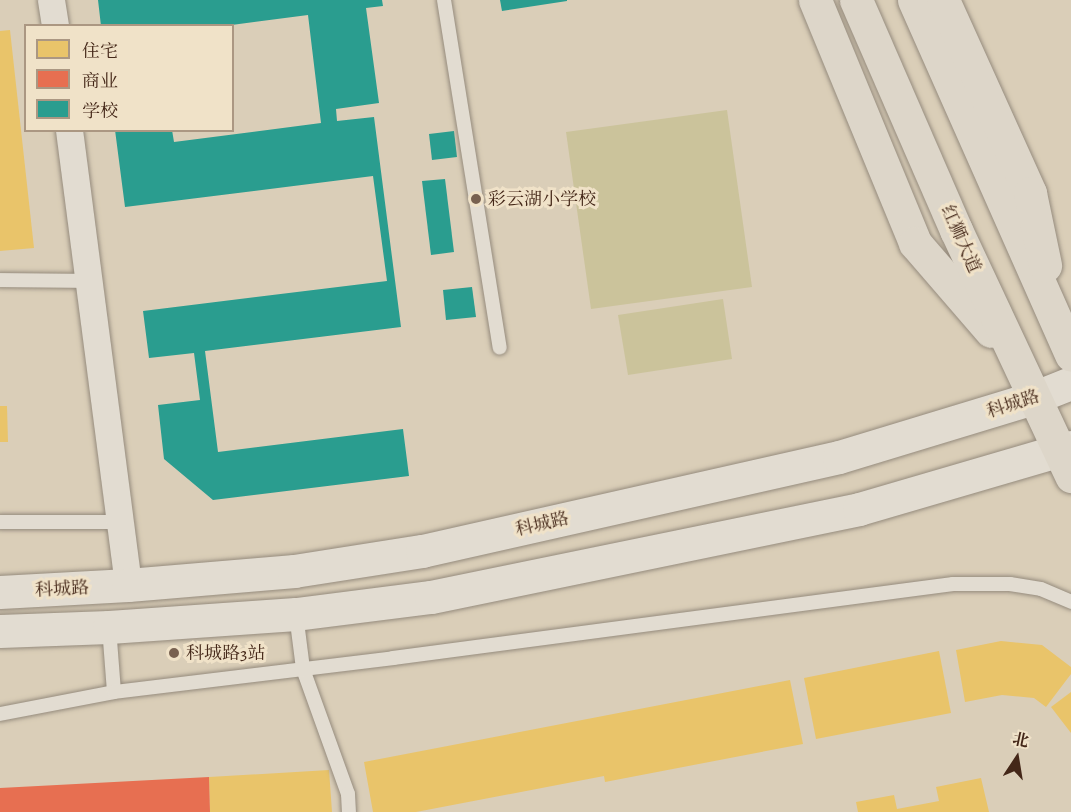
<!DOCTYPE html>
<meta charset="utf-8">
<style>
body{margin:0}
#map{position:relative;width:1071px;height:812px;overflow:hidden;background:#daceb8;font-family:Alegreya,"Noto Serif SC",serif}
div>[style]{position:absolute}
.green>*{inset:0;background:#cbc39b}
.homes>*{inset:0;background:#e9c46a}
.shops>*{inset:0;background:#e76f51}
.schools>*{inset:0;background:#2a9d8f}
.roads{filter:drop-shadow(0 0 2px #958b7d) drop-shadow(0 0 2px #958b7d)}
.lane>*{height:14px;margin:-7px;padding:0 7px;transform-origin:7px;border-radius:7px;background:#e2dcd1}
.street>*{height:27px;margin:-13.5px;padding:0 13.5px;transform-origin:13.5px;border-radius:13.5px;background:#e2dcd1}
.secondary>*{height:33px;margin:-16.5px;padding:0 16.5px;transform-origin:16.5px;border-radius:16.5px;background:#e2dcd1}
.primary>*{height:33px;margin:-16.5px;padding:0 16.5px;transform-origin:16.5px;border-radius:16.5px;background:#ddd6c9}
.dots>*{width:16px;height:16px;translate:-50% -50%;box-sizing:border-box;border:3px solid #f0e2c8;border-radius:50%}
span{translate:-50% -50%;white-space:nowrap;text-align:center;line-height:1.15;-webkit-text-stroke:6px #f0e2c8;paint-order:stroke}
.poi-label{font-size:18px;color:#442718}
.left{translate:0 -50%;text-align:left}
.street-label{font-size:18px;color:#442718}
.legend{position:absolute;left:24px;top:24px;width:210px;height:108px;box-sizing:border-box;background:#f0e2c8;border:2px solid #ab9782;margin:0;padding:8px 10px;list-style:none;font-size:18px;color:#442718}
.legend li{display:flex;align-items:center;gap:12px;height:30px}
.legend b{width:30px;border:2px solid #ab9782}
.north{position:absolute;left:987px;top:728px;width:60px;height:60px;-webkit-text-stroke:4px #f0e2c8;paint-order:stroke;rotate:12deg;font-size:16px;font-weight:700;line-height:24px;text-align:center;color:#442718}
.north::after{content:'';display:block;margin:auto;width:21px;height:27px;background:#442718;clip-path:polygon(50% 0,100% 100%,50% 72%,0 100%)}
</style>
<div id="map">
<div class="green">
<i style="clip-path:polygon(727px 110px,752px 287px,591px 309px,566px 132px)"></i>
<i style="clip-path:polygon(723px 299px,732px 359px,628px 375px,618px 315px)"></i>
</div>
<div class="homes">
<i style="clip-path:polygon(10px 30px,34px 248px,0 251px,0 31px)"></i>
<i style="clip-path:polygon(0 406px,7px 406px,8px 442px,0 442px)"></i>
<i style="clip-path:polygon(1001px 641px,1042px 645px,1071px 667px,1071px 674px,1046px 707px,1034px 698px,1002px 695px,965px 702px,956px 650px)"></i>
<i style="clip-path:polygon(939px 651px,951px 713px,816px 739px,804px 678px)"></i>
<i style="clip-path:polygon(790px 680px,803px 744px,605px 782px,604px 776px,416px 812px,373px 812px,364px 762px)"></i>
<i style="clip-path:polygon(1071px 692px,1071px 733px,1051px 707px)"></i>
<i style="clip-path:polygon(329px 770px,332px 812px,210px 812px,209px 777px)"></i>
<i style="clip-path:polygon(981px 778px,989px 812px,858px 812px,856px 802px,894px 795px,897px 809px,939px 801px,936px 787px)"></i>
</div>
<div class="shops">
<i style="clip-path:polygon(209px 777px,210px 812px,0 812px,0 788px)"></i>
</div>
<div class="schools">
<i style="clip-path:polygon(98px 0,382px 0,383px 6px,366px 8px,379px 103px,336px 109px,337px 121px,374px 117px,401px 327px,205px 351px,218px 452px,403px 429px,409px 476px,213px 500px,164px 459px,158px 405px,200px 400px,194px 353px,149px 358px,143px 311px,387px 281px,373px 176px,125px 207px,115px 130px,172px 130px,174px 142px,321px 123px,308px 15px,224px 26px,101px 26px)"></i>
<i style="clip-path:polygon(500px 0,567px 0,567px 1px,502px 11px)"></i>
<i style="clip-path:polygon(454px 131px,457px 157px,432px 160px,429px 134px)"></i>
<i style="clip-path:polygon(445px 179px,454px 252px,431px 255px,422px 181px)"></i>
<i style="clip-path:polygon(472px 287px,476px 317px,446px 320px,443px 290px)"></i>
</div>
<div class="roads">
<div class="lane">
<i style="left:444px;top:0;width:352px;rotate:80.9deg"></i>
<i style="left:0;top:280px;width:90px;rotate:0.6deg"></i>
<i style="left:0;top:522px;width:120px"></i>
<i style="left:296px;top:614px;width:55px;rotate:82.7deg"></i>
<i style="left:303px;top:669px;width:133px;rotate:70.2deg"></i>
<i style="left:348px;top:794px;width:18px;rotate:87deg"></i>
<i style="left:109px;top:627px;width:65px;rotate:85.6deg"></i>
<i style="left:0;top:714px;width:116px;rotate:-10.9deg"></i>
<i style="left:114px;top:692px;width:281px;rotate:-6.9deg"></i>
<i style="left:393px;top:658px;width:565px;rotate:-7.53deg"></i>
<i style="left:953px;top:584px;width:57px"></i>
<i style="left:1010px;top:584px;width:31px;rotate:9deg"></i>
<i style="left:1041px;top:589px;width:33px;rotate:23deg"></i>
</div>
<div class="street">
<i style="left:51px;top:0;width:26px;rotate:81deg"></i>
<i style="left:69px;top:130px;width:459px;rotate:82.6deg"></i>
</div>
<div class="secondary">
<i style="left:0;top:592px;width:128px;rotate:-3.1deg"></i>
<i style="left:128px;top:585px;width:167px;rotate:-4.8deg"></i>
<i style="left:294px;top:571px;width:130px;rotate:-8.9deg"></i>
<i style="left:422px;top:551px;width:427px;rotate:-12.7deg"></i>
<i style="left:839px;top:457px;width:203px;rotate:-16.9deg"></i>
<i style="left:1033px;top:398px;width:41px;rotate:-21.5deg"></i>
<i style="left:0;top:631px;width:109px;rotate:-2.1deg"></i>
<i style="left:109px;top:627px;width:187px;rotate:-4deg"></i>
<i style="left:296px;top:614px;width:136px;rotate:-7.2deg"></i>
<i style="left:431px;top:597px;width:437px;rotate:-11.6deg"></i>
<i style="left:859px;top:509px;width:221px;rotate:-16.3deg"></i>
</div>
<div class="primary">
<i style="left:815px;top:0;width:263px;rotate:67.6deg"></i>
<i style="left:915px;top:243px;width:116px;rotate:49.2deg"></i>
<i style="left:856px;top:0;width:251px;rotate:66.5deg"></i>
<i style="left:956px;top:230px;width:272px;rotate:64.9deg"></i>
<i style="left:914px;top:0;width:388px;rotate:66.1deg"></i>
<i style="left:943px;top:0;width:212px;rotate:65.7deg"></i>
<i style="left:1030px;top:193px;width:74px;rotate:78.2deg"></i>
</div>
</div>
<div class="dots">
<i style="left:476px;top:199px;background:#786150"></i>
<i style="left:174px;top:653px;background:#786150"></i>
</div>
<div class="poi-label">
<span class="left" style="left:488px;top:199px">彩云湖小学校</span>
<span class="left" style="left:186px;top:653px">科城路3站</span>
</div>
<div class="street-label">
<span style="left:961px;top:239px;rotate:66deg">红狮大道</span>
<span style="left:1013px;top:404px;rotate:-18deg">科城路</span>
<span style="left:542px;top:524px;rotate:-13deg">科城路</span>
<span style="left:62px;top:589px;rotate:-3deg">科城路</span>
</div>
<ul class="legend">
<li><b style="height:16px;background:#e9c46a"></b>住宅</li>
<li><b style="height:16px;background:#e76f51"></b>商业</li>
<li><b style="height:16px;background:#2a9d8f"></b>学校</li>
</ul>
<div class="north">北</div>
</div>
